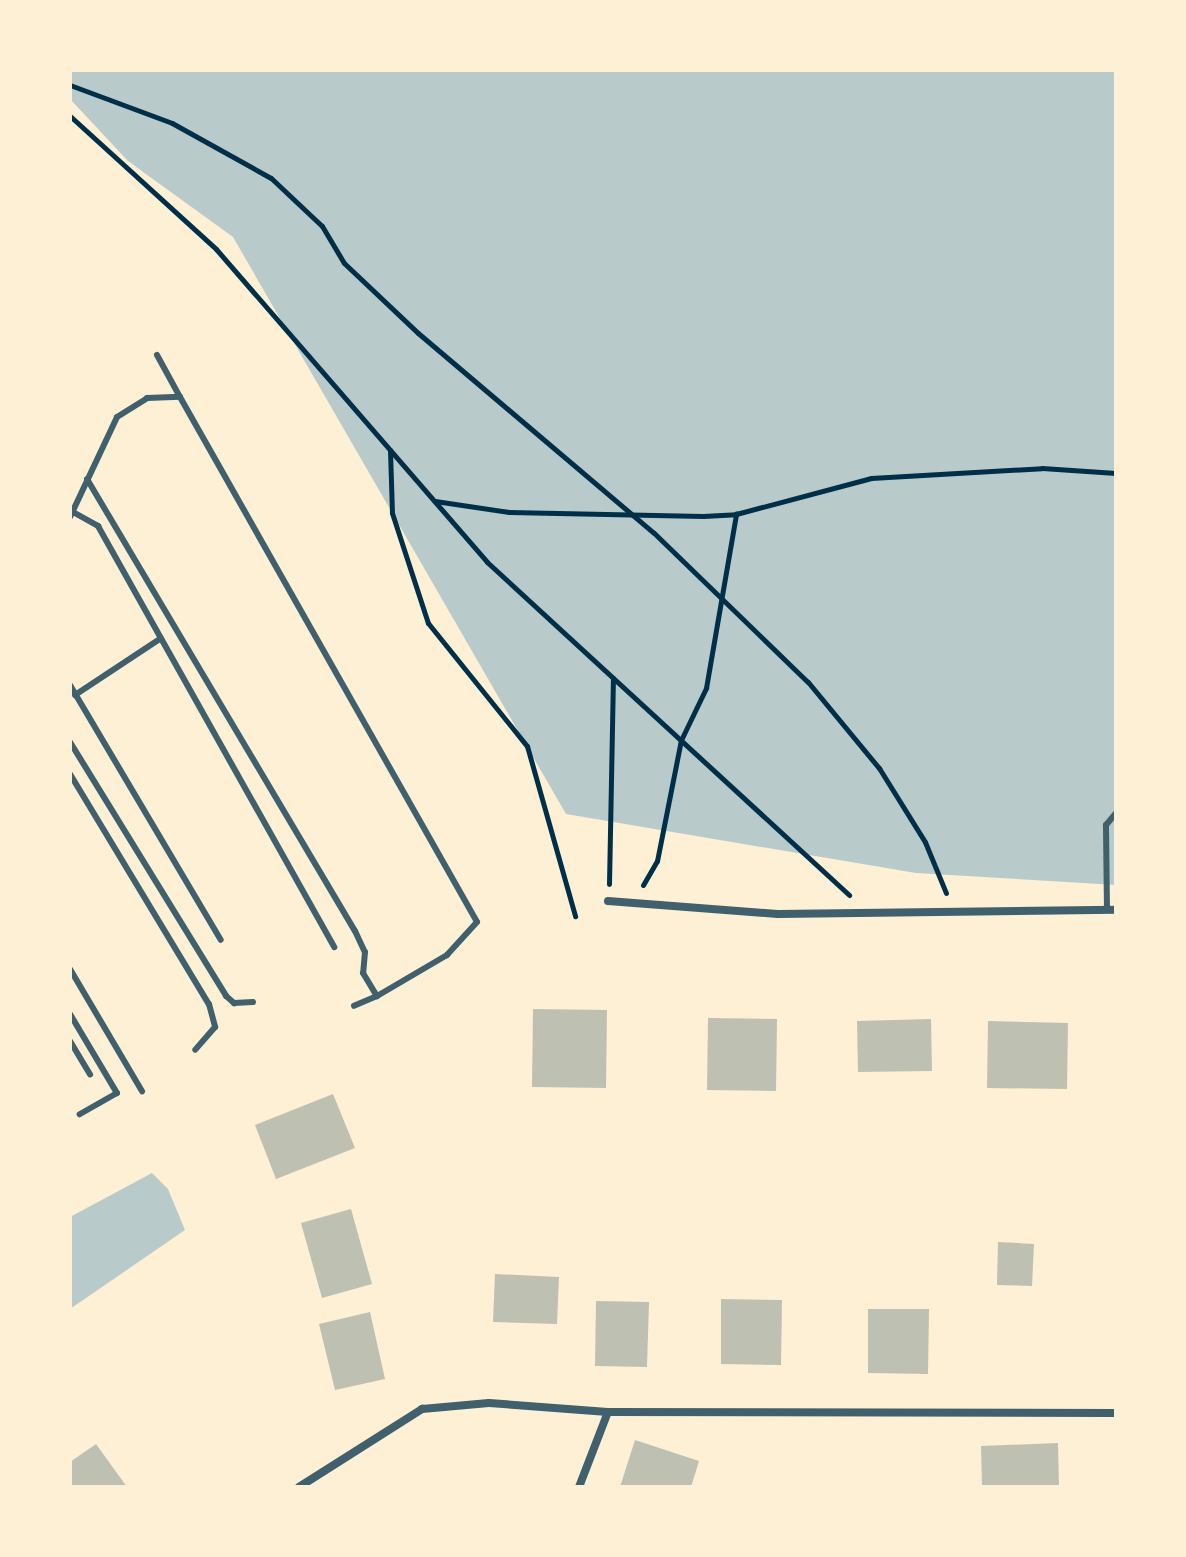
<!DOCTYPE html>
<style>
body{margin:0}
#map{position:relative;width:1186px;height:1557px;overflow:hidden;background:#fdf0d5;font-family:Overpass,sans-serif}
div>[style]{position:absolute}
.green>*{inset:0;background:#b9caca}
.building>*{inset:0;background:#bec0b2}
.path>*{height:5px;margin:-2.5px;padding:0 2.5px;transform-origin:2.5px;border-radius:2.5px;background:#003049}
.service>*{height:6px;margin:-3px;padding:0 3px;transform-origin:3px;border-radius:3px;background:#3f606c}
.minor>*{height:8px;margin:-4px;padding:0 4px;transform-origin:4px;border-radius:4px;background:#3f606c}
span{translate:-50% -50%;white-space:nowrap;text-align:center;line-height:1.15;-webkit-text-stroke:8px #fdf0d5;paint-order:stroke}
.frame{position:absolute;inset:0;border:72px solid #fdf0d5;pointer-events:none}
</style>
<div id="map">
<div class="green">
<i style="clip-path:polygon(70px 70px,1116px 70px,1116px 885px,916px 873px,566px 814px,233px 237px,128px 161px,70px 99px)"></i>
<i style="clip-path:polygon(152px 1173px,168px 1189px,185px 1230px,70px 1309px,70px 1217px)"></i>
</div>
<div class="building">
<i style="clip-path:polygon(533px 1009px,607px 1010px,606px 1088px,532px 1087px)"></i>
<i style="clip-path:polygon(708px 1018px,777px 1019px,776px 1091px,707px 1090px)"></i>
<i style="clip-path:polygon(931px 1019px,932px 1071px,858px 1072px,857px 1021px)"></i>
<i style="clip-path:polygon(988px 1021px,1068px 1023px,1067px 1089px,987px 1088px)"></i>
<i style="clip-path:polygon(333px 1094px,355px 1148px,276px 1179px,255px 1125px)"></i>
<i style="clip-path:polygon(351px 1209px,372px 1284px,322px 1298px,301px 1223px)"></i>
<i style="clip-path:polygon(998px 1242px,1034px 1244px,1032px 1286px,997px 1285px)"></i>
<i style="clip-path:polygon(495px 1274px,559px 1277px,557px 1324px,493px 1322px)"></i>
<i style="clip-path:polygon(721px 1299px,782px 1300px,781px 1365px,721px 1364px)"></i>
<i style="clip-path:polygon(596px 1301px,649px 1302px,647px 1367px,595px 1366px)"></i>
<i style="clip-path:polygon(868px 1309px,929px 1309px,928px 1374px,868px 1373px)"></i>
<i style="clip-path:polygon(370px 1312px,385px 1379px,335px 1390px,319px 1324px)"></i>
<i style="clip-path:polygon(635px 1440px,699px 1461px,691px 1487px,620px 1487px)"></i>
<i style="clip-path:polygon(1058px 1443px,1059px 1487px,982px 1487px,981px 1446px)"></i>
<i style="clip-path:polygon(96px 1444px,127px 1487px,70px 1487px,70px 1462px)"></i>
</div>
<div class="path">
<i style="left:70px;top:85px;width:109px;rotate:20.4deg"></i>
<i style="left:172px;top:123px;width:113px;rotate:29.1deg"></i>
<i style="left:271px;top:178px;width:70px;rotate:43.3deg"></i>
<i style="left:322px;top:226px;width:43px;rotate:59.3deg"></i>
<i style="left:344px;top:263px;width:102px;rotate:43.4deg"></i>
<i style="left:418px;top:333px;width:309px;rotate:40.3deg"></i>
<i style="left:654px;top:533px;width:214px;rotate:44.1deg"></i>
<i style="left:808px;top:682px;width:112px;rotate:50.5deg"></i>
<i style="left:879px;top:768px;width:87px;rotate:58.1deg"></i>
<i style="left:925px;top:842px;width:55px;rotate:67.6deg"></i>
<i style="left:70px;top:116px;width:197px;rotate:42.3deg"></i>
<i style="left:216px;top:249px;width:414px;rotate:49.1deg"></i>
<i style="left:487px;top:562px;width:492px;rotate:42.6deg"></i>
<i style="left:390px;top:450px;width:63px;rotate:88.2deg"></i>
<i style="left:392px;top:513px;width:116px;rotate:71.9deg"></i>
<i style="left:428px;top:623px;width:158px;rotate:51.2deg"></i>
<i style="left:527px;top:746px;width:177px;rotate:74.2deg"></i>
<i style="left:435px;top:501px;width:75px;rotate:8.5deg"></i>
<i style="left:509px;top:512px;width:194px;rotate:1.2deg"></i>
<i style="left:703px;top:516px;width:33px;rotate:-3deg"></i>
<i style="left:736px;top:514px;width:140px;rotate:-14.9deg"></i>
<i style="left:871px;top:478px;width:171px;rotate:-3.3deg"></i>
<i style="left:1042px;top:468px;width:74px;rotate:3.9deg"></i>
<i style="left:609px;top:884px;width:206px;rotate:-88.9deg"></i>
<i style="left:643px;top:885px;width:28px;rotate:-60deg"></i>
<i style="left:657px;top:861px;width:123px;rotate:-78.8deg"></i>
<i style="left:681px;top:740px;width:58px;rotate:-64.3deg"></i>
<i style="left:706px;top:688px;width:177px;rotate:-80.2deg"></i>
</div>
<div class="service">
<i style="left:157px;top:355px;width:48px;rotate:61.3deg"></i>
<i style="left:87px;top:479px;width:525px;rotate:59.34deg"></i>
<i style="left:355px;top:931px;width:23px;rotate:65deg"></i>
<i style="left:365px;top:952px;width:21px;rotate:95deg"></i>
<i style="left:363px;top:973px;width:27px;rotate:59deg"></i>
<i style="left:377px;top:996px;width:25px;rotate:157deg"></i>
<i style="left:73px;top:512px;width:29px;rotate:29deg"></i>
<i style="left:98px;top:526px;width:483px;rotate:60.7deg"></i>
<i style="left:70px;top:517px;width:110px;rotate:-64.8deg"></i>
<i style="left:117px;top:417px;width:36px;rotate:-32deg"></i>
<i style="left:147px;top:398px;width:33px;rotate:-2deg"></i>
<i style="left:180px;top:397px;width:603px;rotate:60.5deg"></i>
<i style="left:477px;top:922px;width:45px;rotate:132.3deg"></i>
<i style="left:447px;top:955px;width:81px;rotate:149.6deg"></i>
<i style="left:70px;top:685px;width:296px;rotate:59.4deg"></i>
<i style="left:75px;top:695px;width:103px;rotate:-33.5deg"></i>
<i style="left:70px;top:742px;width:298px;rotate:58.4deg"></i>
<i style="left:226px;top:996px;width:11px;rotate:41deg"></i>
<i style="left:234px;top:1003px;width:19px;rotate:-3deg"></i>
<i style="left:70px;top:774px;width:269px;rotate:58.9deg"></i>
<i style="left:209px;top:1004px;width:24px;rotate:75deg"></i>
<i style="left:215px;top:1027px;width:30px;rotate:131deg"></i>
<i style="left:1107px;top:910px;width:85px;rotate:-90.7deg"></i>
<i style="left:1106px;top:825px;width:16px;rotate:-50deg"></i>
<i style="left:70px;top:969px;width:142px;rotate:59.5deg"></i>
<i style="left:70px;top:1014px;width:92px;rotate:59.3deg"></i>
<i style="left:117px;top:1093px;width:43px;rotate:150.4deg"></i>
<i style="left:70px;top:1041px;width:39px;rotate:59deg"></i>
</div>
<div class="minor">
<i style="left:608px;top:901px;width:170px;rotate:4.4deg"></i>
<i style="left:778px;top:914px;width:338px;rotate:-0.7deg"></i>
<i style="left:299px;top:1487px;width:146px;rotate:-32.4deg"></i>
<i style="left:422px;top:1409px;width:67px;rotate:-5.1deg"></i>
<i style="left:489px;top:1403px;width:119px;rotate:4.3deg"></i>
<i style="left:608px;top:1412px;width:508px;rotate:0.11deg"></i>
<i style="left:579px;top:1487px;width:80px;rotate:-68.9deg"></i>
</div>
<div class="frame"></div>
</div>
